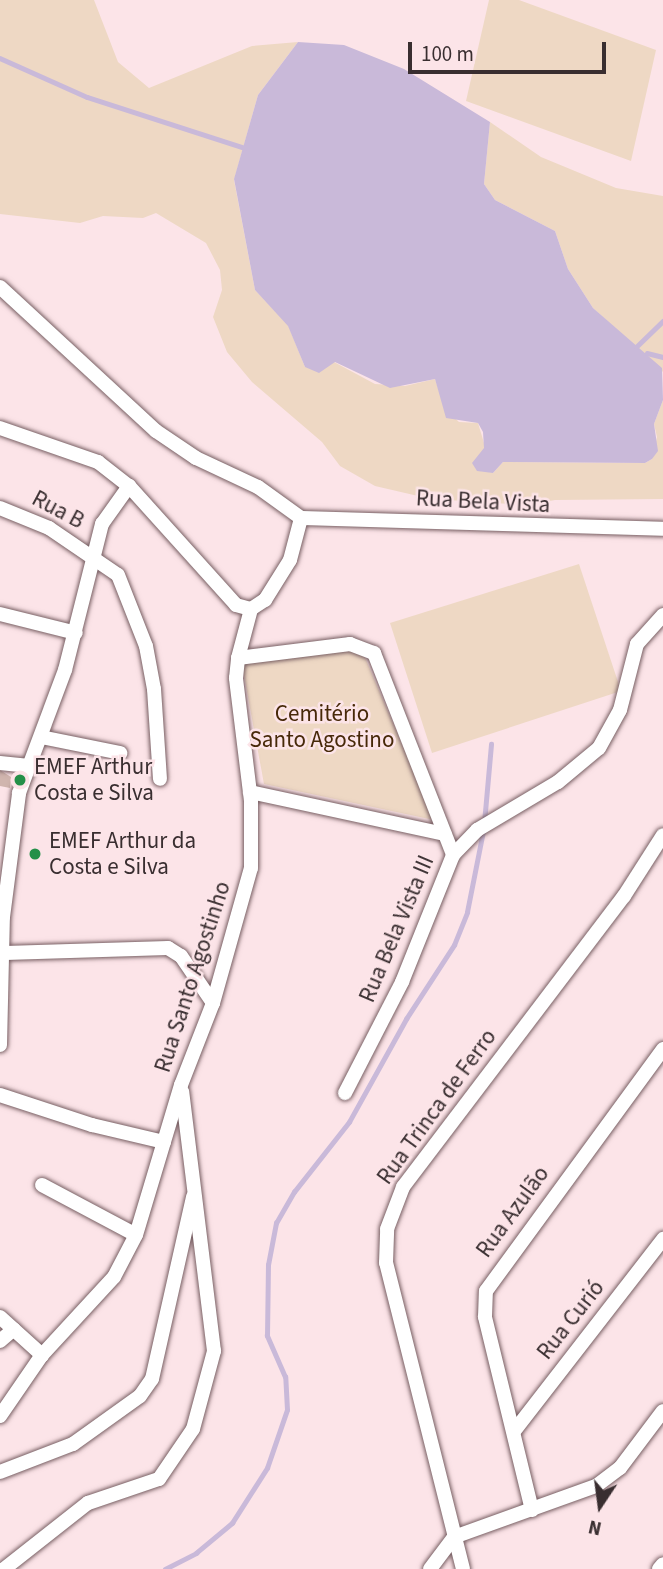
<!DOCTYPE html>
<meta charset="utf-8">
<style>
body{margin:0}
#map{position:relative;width:663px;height:1569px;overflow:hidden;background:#fce4e8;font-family:"Source Sans 3",sans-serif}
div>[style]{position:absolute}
.green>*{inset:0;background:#eed8c4}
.water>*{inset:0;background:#c9b9d9}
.stream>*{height:4.5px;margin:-2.25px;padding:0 2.25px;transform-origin:2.25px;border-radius:2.25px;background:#c9b9d9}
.building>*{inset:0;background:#d0b5ae}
.roads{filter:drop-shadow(0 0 2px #785f63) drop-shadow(0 0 2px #785f63)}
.street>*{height:14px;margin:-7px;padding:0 7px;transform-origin:7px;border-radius:7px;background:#fff}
.dots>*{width:19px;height:19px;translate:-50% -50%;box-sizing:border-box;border:4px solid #fce4e8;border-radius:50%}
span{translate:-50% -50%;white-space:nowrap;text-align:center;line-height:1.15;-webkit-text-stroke:5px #fce4e8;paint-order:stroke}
.street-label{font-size:23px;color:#392e30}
.park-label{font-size:23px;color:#472909}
.poi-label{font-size:23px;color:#392e30}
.left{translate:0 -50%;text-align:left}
.north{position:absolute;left:565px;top:1471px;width:70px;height:70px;-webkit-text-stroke:5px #fce4e8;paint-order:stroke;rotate:193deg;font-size:19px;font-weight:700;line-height:28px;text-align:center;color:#392e30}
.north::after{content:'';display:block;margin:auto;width:24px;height:32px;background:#392e30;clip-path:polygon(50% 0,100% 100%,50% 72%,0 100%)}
.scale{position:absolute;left:408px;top:42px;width:198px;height:32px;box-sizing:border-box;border:4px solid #392e30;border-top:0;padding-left:9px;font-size:21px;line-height:24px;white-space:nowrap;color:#392e30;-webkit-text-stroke:5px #fce4e8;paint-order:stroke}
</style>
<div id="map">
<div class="green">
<i style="clip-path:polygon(0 0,94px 0,118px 62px,149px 88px,252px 46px,298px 42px,258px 95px,234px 180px,255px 290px,288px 325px,305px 367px,334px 362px,375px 384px,405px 386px,435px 379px,445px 409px,459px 422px,478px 423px,493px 473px,503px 462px,645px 463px,652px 459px,657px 437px,654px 424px,663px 400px,663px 499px,555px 500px,528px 505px,431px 499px,375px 486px,340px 466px,322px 442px,252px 382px,227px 352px,213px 317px,222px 290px,220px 270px,206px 243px,156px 213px,143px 218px,103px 216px,80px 223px,0 214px)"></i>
<i style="clip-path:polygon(489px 0,519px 0,656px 50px,631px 161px,466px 101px)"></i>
<i style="clip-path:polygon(490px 122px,541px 157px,616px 188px,663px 196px,663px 372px,593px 308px,568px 269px,555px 231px,495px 200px,484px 184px)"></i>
<i style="clip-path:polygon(579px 564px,621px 691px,432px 753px,390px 623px)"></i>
<i style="clip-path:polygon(358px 641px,434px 820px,264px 784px,241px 659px)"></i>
</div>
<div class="water">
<i style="clip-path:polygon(298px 42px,344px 45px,404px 69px,490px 122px,484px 184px,495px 200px,555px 231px,568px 269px,593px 308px,662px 368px,663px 400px,654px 424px,658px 451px,652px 459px,645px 463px,503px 462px,493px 473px,477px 471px,472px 463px,484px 448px,483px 432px,478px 423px,446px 418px,435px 379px,390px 388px,335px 362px,319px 373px,305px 367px,288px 326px,255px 290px,234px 179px,258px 95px)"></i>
</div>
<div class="stream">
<i style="left:0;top:58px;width:95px;rotate:24.1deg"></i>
<i style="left:87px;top:97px;width:166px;rotate:17.9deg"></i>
<i style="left:636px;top:347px;width:37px;rotate:-44deg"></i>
<i style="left:647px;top:353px;width:16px;rotate:14deg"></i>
<i style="left:484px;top:823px;width:79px;rotate:-84.9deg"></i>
<i style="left:165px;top:1569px;width:35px;rotate:-27deg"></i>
<i style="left:196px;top:1553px;width:47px;rotate:-39.8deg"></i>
<i style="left:232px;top:1523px;width:65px;rotate:-57.5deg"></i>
<i style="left:267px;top:1468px;width:61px;rotate:-71deg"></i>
<i style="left:287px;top:1410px;width:33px;rotate:-93deg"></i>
<i style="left:285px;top:1377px;width:45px;rotate:-113.7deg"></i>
<i style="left:267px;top:1336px;width:71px;rotate:-89.2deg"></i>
<i style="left:268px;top:1265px;width:43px;rotate:-79.2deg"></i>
<i style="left:276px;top:1223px;width:36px;rotate:-60deg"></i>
<i style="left:294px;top:1192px;width:89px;rotate:-51.8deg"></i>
<i style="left:349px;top:1122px;width:118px;rotate:-61deg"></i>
<i style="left:406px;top:1019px;width:88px;rotate:-57deg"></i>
<i style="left:454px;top:945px;width:35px;rotate:-68deg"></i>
<i style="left:467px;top:912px;width:83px;rotate:-78.8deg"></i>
</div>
<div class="building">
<i style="clip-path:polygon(0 770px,11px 777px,10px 788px,0 786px)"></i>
</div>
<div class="roads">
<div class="street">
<i style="left:0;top:287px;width:212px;rotate:42.7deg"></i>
<i style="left:156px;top:431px;width:48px;rotate:34deg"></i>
<i style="left:196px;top:458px;width:68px;rotate:25.1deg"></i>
<i style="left:258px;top:487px;width:53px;rotate:35.8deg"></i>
<i style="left:0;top:428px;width:104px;rotate:19.1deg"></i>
<i style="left:98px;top:462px;width:39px;rotate:38deg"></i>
<i style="left:129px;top:486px;width:160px;rotate:48deg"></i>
<i style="left:236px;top:605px;width:16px;rotate:15deg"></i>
<i style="left:0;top:508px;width:53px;rotate:22.2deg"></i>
<i style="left:49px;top:528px;width:83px;rotate:34.3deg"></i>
<i style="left:118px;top:575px;width:76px;rotate:68.5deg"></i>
<i style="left:146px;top:646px;width:44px;rotate:79.5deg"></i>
<i style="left:154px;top:689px;width:90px;rotate:86.2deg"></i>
<i style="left:301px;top:518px;width:362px;rotate:1.7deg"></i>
<i style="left:0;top:614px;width:78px;rotate:14deg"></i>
<i style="left:238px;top:658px;width:113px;rotate:-7.1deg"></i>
<i style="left:350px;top:644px;width:26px;rotate:21deg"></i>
<i style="left:374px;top:653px;width:217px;rotate:68.6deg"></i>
<i style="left:41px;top:737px;width:81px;rotate:11.4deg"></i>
<i style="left:0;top:763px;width:27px;rotate:6deg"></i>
<i style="left:250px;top:792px;width:199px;rotate:12.2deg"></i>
<i style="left:5px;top:953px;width:163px;rotate:-1.8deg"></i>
<i style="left:168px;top:948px;width:15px;rotate:32deg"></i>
<i style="left:181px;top:956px;width:57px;rotate:55.8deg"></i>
<i style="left:0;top:1045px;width:128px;rotate:-88.7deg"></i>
<i style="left:3px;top:917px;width:125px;rotate:-82.6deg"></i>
<i style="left:19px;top:793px;width:131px;rotate:-69.5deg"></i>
<i style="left:65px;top:670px;width:151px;rotate:-75.8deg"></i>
<i style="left:102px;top:524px;width:47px;rotate:-54.6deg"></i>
<i style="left:345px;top:1093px;width:125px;rotate:-62.8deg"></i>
<i style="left:402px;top:982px;width:137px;rotate:-68.1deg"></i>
<i style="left:453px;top:855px;width:35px;rotate:-46deg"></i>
<i style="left:477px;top:830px;width:94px;rotate:-30.7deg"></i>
<i style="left:558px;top:782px;width:53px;rotate:-39.7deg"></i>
<i style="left:599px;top:748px;width:43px;rotate:-61.1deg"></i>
<i style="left:620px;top:710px;width:68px;rotate:-75.6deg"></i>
<i style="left:637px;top:644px;width:39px;rotate:-48deg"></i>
<i style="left:0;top:1095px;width:97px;rotate:18.1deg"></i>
<i style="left:92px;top:1125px;width:74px;rotate:13.3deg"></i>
<i style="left:42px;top:1185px;width:106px;rotate:28deg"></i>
<i style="left:0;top:1317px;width:57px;rotate:42.1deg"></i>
<i style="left:0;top:1341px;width:18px;rotate:-41deg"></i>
<i style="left:0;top:1416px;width:74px;rotate:-55.5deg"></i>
<i style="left:42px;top:1355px;width:106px;rotate:-47.3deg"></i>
<i style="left:114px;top:1277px;width:47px;rotate:-62.4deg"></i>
<i style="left:136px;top:1235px;width:157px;rotate:-73.3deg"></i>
<i style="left:181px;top:1085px;width:88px;rotate:-68.7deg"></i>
<i style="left:213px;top:1003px;width:140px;rotate:-74.3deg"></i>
<i style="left:251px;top:868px;width:67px;rotate:-90deg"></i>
<i style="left:251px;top:801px;width:124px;rotate:-97deg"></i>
<i style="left:236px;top:678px;width:20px;rotate:-84deg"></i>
<i style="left:238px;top:658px;width:51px;rotate:-75.1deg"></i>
<i style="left:251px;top:609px;width:17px;rotate:-33deg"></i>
<i style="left:265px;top:600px;width:47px;rotate:-58deg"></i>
<i style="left:290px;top:560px;width:43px;rotate:-75.3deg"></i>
<i style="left:515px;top:1430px;width:242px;rotate:-52.2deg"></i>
<i style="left:0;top:1472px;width:78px;rotate:-21deg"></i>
<i style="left:73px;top:1444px;width:82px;rotate:-35.6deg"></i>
<i style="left:140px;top:1396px;width:21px;rotate:-55deg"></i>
<i style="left:152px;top:1379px;width:187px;rotate:-77.3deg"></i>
<i style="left:532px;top:1510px;width:199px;rotate:-103.7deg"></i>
<i style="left:485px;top:1317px;width:26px;rotate:-88deg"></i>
<i style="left:486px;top:1291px;width:300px;rotate:-53.8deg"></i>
<i style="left:454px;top:1537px;width:151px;rotate:-19.8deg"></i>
<i style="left:596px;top:1486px;width:30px;rotate:-37deg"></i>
<i style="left:620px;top:1468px;width:71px;rotate:-53deg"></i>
<i style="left:4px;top:1569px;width:107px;rotate:-38.2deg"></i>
<i style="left:88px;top:1503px;width:75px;rotate:-18.7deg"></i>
<i style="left:159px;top:1479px;width:60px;rotate:-55.8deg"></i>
<i style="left:193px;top:1429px;width:81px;rotate:-74.9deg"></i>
<i style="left:214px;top:1351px;width:261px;rotate:-97deg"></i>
<i style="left:430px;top:1569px;width:40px;rotate:-53deg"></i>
<i style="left:463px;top:1569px;width:316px;rotate:-104.1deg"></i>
<i style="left:386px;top:1263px;width:34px;rotate:-88deg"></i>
<i style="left:387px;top:1229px;width:45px;rotate:-69.1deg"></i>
<i style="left:403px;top:1187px;width:365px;rotate:-52.8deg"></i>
<i style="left:624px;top:896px;width:72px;rotate:-57.4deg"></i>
<i style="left:659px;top:1569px;width:6px;rotate:-51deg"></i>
</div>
</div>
<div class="dots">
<i style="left:20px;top:780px;background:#249049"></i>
<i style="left:35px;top:854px;background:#249049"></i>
</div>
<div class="street-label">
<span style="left:483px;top:502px;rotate:3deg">Rua Bela Vista</span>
<span style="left:58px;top:510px;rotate:28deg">Rua B</span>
<span style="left:397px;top:929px;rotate:-67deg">Rua Bela Vista III</span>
<span style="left:193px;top:977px;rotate:-72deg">Rua Santo Agostinho</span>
<span style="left:437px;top:1107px;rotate:-54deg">Rua Trinca de Ferro</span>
<span style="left:513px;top:1212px;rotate:-54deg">Rua Azulão</span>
<span style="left:571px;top:1320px;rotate:-52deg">Rua Curió</span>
</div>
<div class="park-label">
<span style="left:322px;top:727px">Cemitério<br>Santo Agostino</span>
</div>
<div class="poi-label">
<span class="left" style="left:34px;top:780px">EMEF Arthur<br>Costa e Silva</span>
<span class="left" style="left:49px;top:854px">EMEF Arthur da<br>Costa e Silva</span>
</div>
<div class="north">N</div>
<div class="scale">100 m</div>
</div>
